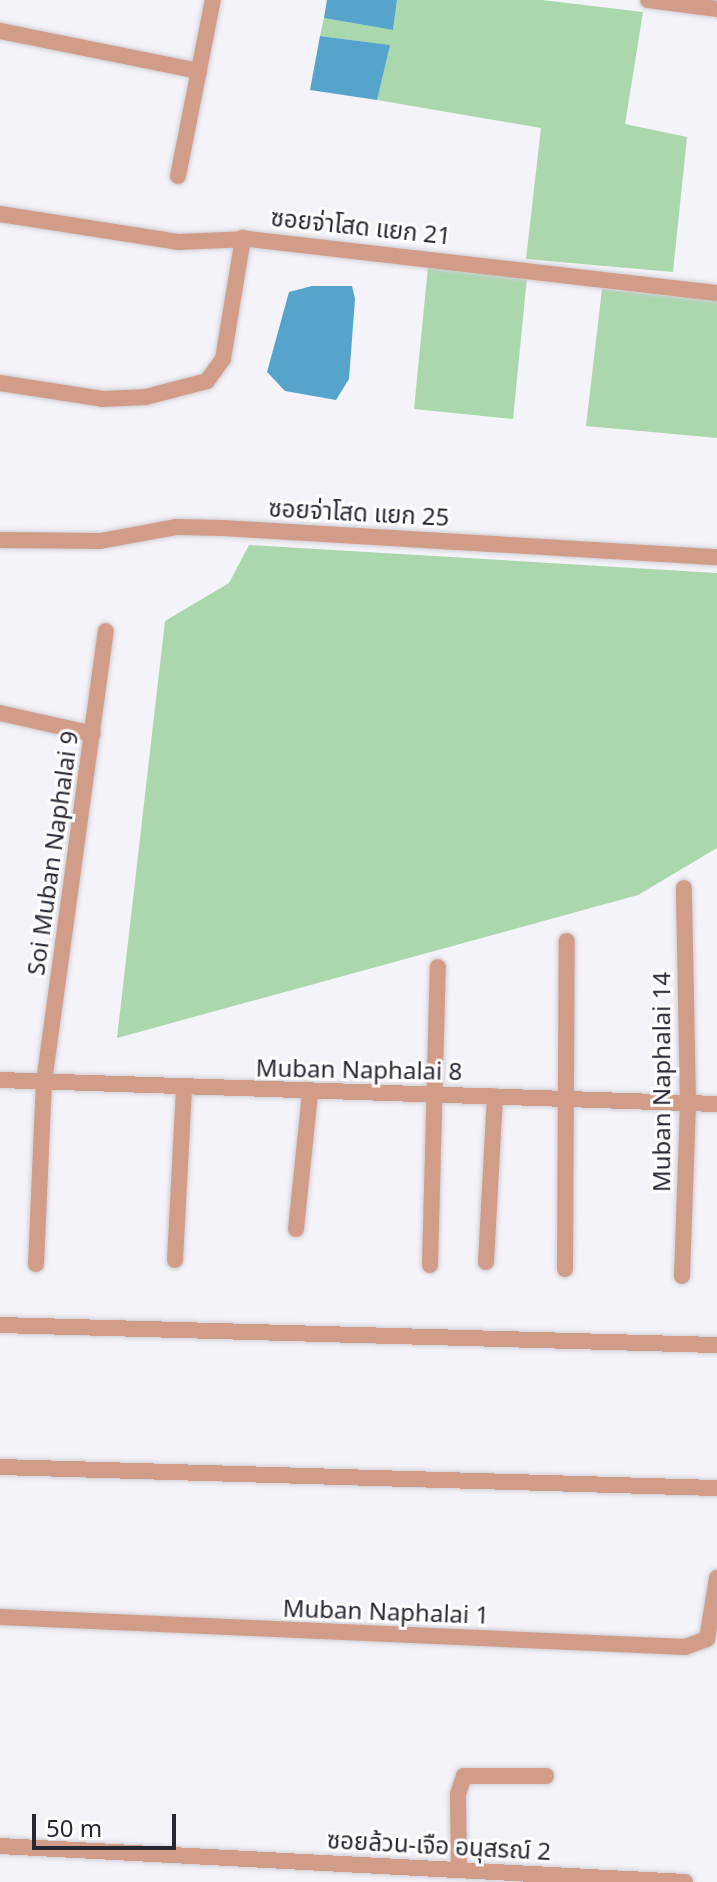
<!DOCTYPE html>
<meta charset="utf-8">
<style>
body{margin:0}
#map{position:relative;width:717px;height:1882px;overflow:hidden;background:#f4f3f9;font-family:"Noto Sans","Noto Sans Thai",sans-serif}
div>[style]{position:absolute}
.green>*{inset:0;background:#aad7ab}
.water>*{inset:0;background:#56a4cc}
.roads{filter:drop-shadow(0 0 2px #cfced5) drop-shadow(0 0 2px #cfced5)}
.street>*{height:16px;margin:-8px;padding:0 8px;transform-origin:8px;border-radius:8px;background:#d29d88}
span{translate:-50% -50%;white-space:nowrap;text-align:center;line-height:1.15;-webkit-text-stroke:6px #fff;paint-order:stroke}
.street-label{font-size:24px;color:#282632}
.scale{position:absolute;left:32px;top:1814px;width:144px;height:36px;box-sizing:border-box;border:4px solid #282632;border-top:0;padding-left:10px;font-size:24px;line-height:28px;white-space:nowrap;color:#282632;-webkit-text-stroke:6px #fff;paint-order:stroke}
</style>
<div id="map">
<div class="green">
<i style="clip-path:polygon(397px 0,542px 0,643px 12px,625px 124px,687px 137px,673px 272px,526px 259px,541px 128px,377px 100px,389px 45px,320px 36px,324px 18px,393px 30px)"></i>
<i style="clip-path:polygon(428px 267px,527px 277px,513px 419px,414px 409px)"></i>
<i style="clip-path:polygon(602px 289px,717px 301px,717px 438px,586px 426px)"></i>
<i style="clip-path:polygon(249px 545px,717px 573px,717px 848px,638px 895px,117px 1038px,165px 621px,229px 583px)"></i>
</div>
<div class="water">
<i style="clip-path:polygon(327px 0,397px 0,393px 30px,324px 18px)"></i>
<i style="clip-path:polygon(320px 36px,390px 45px,377px 100px,310px 90px)"></i>
<i style="clip-path:polygon(312px 286px,352px 286px,355px 299px,349px 379px,336px 400px,285px 391px,267px 372px,289px 292px)"></i>
</div>
<div class="roads">
<div class="street">
<i style="left:648px;top:0;width:70px;rotate:7.4deg"></i>
<i style="left:0;top:31px;width:203px;rotate:11.4deg"></i>
<i style="left:178px;top:176px;width:179px;rotate:-78.8deg"></i>
<i style="left:0;top:214px;width:180px;rotate:8.9deg"></i>
<i style="left:178px;top:242px;width:71px;rotate:-2.4deg"></i>
<i style="left:249px;top:239px;width:471px;rotate:6.6deg"></i>
<i style="left:0;top:383px;width:104px;rotate:8.8deg"></i>
<i style="left:103px;top:399px;width:43px;rotate:-2.7deg"></i>
<i style="left:146px;top:397px;width:63px;rotate:-14.7deg"></i>
<i style="left:207px;top:381px;width:27px;rotate:-54deg"></i>
<i style="left:223px;top:359px;width:123px;rotate:-80.6deg"></i>
<i style="left:0;top:540px;width:100px;rotate:0.6deg"></i>
<i style="left:100px;top:541px;width:77px;rotate:-10.4deg"></i>
<i style="left:176px;top:527px;width:47px;rotate:1.2deg"></i>
<i style="left:223px;top:528px;width:495px;rotate:3.4deg"></i>
<i style="left:0;top:713px;width:95px;rotate:12.7deg"></i>
<i style="left:0;top:1080px;width:717px;rotate:1.92deg"></i>
<i style="left:296px;top:1229px;width:137px;rotate:-84.1deg"></i>
<i style="left:175px;top:1260px;width:172px;rotate:-87deg"></i>
<i style="left:486px;top:1262px;width:166px;rotate:-86.9deg"></i>
<i style="left:36px;top:1264px;width:182px;rotate:-87.5deg"></i>
<i style="left:44px;top:1082px;width:455px;rotate:-82.2deg"></i>
<i style="left:430px;top:1265px;width:298px;rotate:-88.5deg"></i>
<i style="left:565px;top:1269px;width:328px;rotate:-89.7deg"></i>
<i style="left:682px;top:1276px;width:173px;rotate:-88deg"></i>
<i style="left:688px;top:1103px;width:215px;rotate:-91.1deg"></i>
<i style="left:0;top:1325px;width:717px;rotate:1.6deg"></i>
<i style="left:0;top:1467px;width:717px;rotate:1.68deg"></i>
<i style="left:0;top:1617px;width:686px;rotate:2.51deg"></i>
<i style="left:685px;top:1647px;width:23px;rotate:-20deg"></i>
<i style="left:707px;top:1639px;width:62px;rotate:-80.7deg"></i>
<i style="left:0;top:1846px;width:686px;rotate:3.01deg"></i>
<i style="left:459px;top:1870px;width:76px;rotate:-90.8deg"></i>
<i style="left:458px;top:1794px;width:19px;rotate:-72deg"></i>
<i style="left:464px;top:1776px;width:82px"></i>
</div>
</div>
<div class="street-label">
<span style="left:361px;top:226px;rotate:6deg">ซอยจ่าโสด แยก 21</span>
<span style="left:359px;top:512px;rotate:3deg">ซอยจ่าโสด แยก 25</span>
<span style="left:52px;top:853px;rotate:-82deg">Soi Muban Naphalai 9</span>
<span style="left:359px;top:1069px;rotate:1deg">Muban Naphalai 8</span>
<span style="left:661px;top:1082px;rotate:-90deg">Muban Naphalai 14</span>
<span style="left:386px;top:1611px;rotate:2deg">Muban Naphalai 1</span>
<span style="left:439px;top:1845px;rotate:3deg">ซอยล้วน-เจือ อนุสรณ์ 2</span>
</div>
<div class="scale">50 m</div>
</div>
